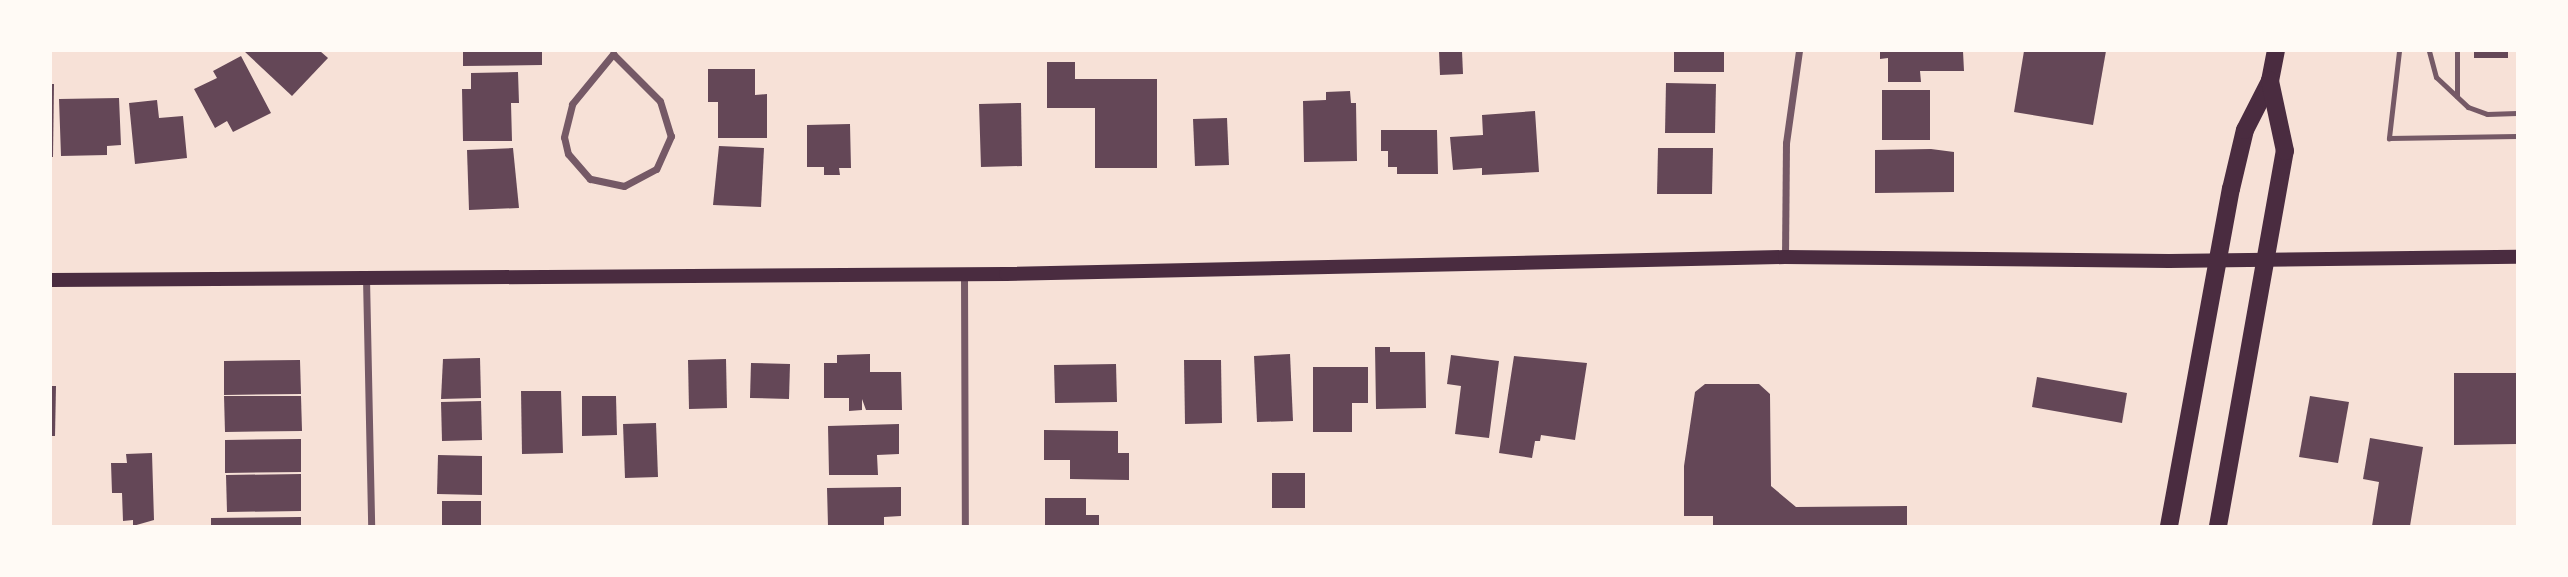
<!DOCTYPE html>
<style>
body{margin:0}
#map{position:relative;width:2568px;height:577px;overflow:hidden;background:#f7e1d7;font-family:"Exo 2",sans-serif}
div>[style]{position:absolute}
.building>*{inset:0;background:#644757}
.service>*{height:5px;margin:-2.5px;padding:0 2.5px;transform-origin:2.5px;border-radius:2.5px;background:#755966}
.minor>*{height:7px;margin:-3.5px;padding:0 3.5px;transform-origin:3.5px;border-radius:3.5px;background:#755966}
.secondary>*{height:14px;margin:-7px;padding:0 7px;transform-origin:7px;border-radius:7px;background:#4a2c40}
.primary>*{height:18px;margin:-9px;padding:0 9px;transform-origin:9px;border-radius:9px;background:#4a2c40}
span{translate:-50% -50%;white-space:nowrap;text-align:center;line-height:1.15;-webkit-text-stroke:6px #fffaf5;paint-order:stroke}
.frame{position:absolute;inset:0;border:52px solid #fffaf5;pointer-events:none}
</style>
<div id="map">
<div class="building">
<i style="clip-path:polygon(244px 51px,320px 51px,328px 58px,292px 96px)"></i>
<i style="clip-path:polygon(463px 51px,542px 51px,542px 65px,463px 66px)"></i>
<i style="clip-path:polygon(1439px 51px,1462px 51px,1463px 74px,1440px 75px)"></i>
<i style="clip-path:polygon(1674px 51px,1724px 51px,1724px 72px,1674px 72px)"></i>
<i style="clip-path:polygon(1880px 51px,1963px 51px,1964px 71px,1920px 71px,1921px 82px,1888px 82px,1888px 58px,1880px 59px)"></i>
<i style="clip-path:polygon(2024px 51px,2106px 51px,2093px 125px,2014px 112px)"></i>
<i style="clip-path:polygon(2474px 51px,2508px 51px,2508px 58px,2474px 58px)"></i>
<i style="clip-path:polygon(241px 56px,271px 113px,233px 132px,227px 121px,215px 128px,194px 89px,217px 78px,213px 71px)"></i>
<i style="clip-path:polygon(1047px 62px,1075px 62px,1075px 79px,1157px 79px,1157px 168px,1095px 168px,1095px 108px,1047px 108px)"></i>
<i style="clip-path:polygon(708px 69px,755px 69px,755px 95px,767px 94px,767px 138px,718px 138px,718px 102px,708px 102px)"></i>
<i style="clip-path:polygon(518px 72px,519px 103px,511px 103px,512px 141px,463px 141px,462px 89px,471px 89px,471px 73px)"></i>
<i style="clip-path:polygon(1666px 83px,1716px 84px,1715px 133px,1665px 133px)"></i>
<i style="clip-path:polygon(51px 84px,54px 84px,53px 157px,51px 157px)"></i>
<i style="clip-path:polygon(1882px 90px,1930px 90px,1930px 140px,1882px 140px)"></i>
<i style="clip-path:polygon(1350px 91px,1351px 103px,1356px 103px,1357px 161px,1304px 162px,1303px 101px,1326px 100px,1326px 92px)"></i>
<i style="clip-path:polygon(119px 98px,121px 145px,107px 146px,107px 155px,61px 156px,59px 99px)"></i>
<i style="clip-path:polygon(157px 100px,159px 118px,183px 116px,187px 158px,135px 164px,129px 103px)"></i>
<i style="clip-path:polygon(1021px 103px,1022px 166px,981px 167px,979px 104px)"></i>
<i style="clip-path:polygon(1535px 111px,1539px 172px,1482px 175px,1482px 168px,1453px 170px,1450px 137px,1483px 135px,1482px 115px)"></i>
<i style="clip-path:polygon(1227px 118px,1229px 165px,1195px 166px,1193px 119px)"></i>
<i style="clip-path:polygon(850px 124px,851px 168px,839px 168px,840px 175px,824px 175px,824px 167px,807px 167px,807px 125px)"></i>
<i style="clip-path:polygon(1381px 130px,1437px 130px,1438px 174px,1397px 174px,1397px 167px,1388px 167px,1388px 151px,1381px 151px)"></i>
<i style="clip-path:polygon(719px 146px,764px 148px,761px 207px,713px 205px)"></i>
<i style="clip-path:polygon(513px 148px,519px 208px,469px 210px,467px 150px)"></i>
<i style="clip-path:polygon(1658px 148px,1713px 148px,1712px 194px,1657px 194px)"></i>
<i style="clip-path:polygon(1931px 149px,1954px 152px,1954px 192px,1875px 193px,1875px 150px)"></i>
<i style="clip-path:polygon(1375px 347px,1390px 347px,1390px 352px,1425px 352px,1426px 408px,1376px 409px)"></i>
<i style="clip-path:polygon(870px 354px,870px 372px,901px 372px,902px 410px,866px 410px,862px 399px,862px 410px,849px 411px,849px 398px,824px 398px,824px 363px,837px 363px,837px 355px)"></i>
<i style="clip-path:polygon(1290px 354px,1293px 421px,1257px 422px,1254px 356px)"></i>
<i style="clip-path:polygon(1451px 355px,1499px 361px,1489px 438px,1455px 434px,1461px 386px,1447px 384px)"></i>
<i style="clip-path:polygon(1514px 356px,1587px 363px,1575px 440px,1541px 435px,1540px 441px,1535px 441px,1532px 458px,1499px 453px)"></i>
<i style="clip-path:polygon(480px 358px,481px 398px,441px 399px,443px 359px)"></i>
<i style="clip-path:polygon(726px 359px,727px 408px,689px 409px,688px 360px)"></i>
<i style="clip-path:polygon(300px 360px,301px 394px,224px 395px,224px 361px)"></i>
<i style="clip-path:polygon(1184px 360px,1221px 360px,1222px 423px,1185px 424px)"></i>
<i style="clip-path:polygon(751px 363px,790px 364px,789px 399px,750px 398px)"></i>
<i style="clip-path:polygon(1116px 364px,1117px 402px,1055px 403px,1054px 365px)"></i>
<i style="clip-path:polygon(1313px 367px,1368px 367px,1368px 403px,1352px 403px,1352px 432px,1313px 432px)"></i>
<i style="clip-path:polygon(2454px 373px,2517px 373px,2517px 444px,2454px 445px)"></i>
<i style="clip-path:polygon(2037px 377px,2127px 393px,2122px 423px,2032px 407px)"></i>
<i style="clip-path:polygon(1705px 384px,1759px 384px,1770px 394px,1771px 486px,1796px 507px,1907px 506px,1907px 526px,1713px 526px,1713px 516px,1684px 516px,1684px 466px,1695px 392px)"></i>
<i style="clip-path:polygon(51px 386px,56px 386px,55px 436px,51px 436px)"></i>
<i style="clip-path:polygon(521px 391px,561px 391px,563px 453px,522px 454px)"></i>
<i style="clip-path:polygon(224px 396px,301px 396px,302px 431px,225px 432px)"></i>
<i style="clip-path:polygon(582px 396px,616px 396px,617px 435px,582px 436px)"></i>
<i style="clip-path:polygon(2310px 396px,2349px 402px,2338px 463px,2299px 457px)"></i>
<i style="clip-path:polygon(481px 401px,482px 440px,442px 441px,441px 402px)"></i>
<i style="clip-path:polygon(656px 423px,658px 477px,625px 478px,623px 424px)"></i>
<i style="clip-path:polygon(899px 424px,899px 454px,877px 455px,878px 475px,829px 475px,828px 426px)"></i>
<i style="clip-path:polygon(1044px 430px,1118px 431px,1118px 453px,1129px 453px,1129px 480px,1070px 479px,1070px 460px,1044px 460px)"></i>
<i style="clip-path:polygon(2370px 438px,2423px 447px,2410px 526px,2372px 526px,2379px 482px,2363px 479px)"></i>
<i style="clip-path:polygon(301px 439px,301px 472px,225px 473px,225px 440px)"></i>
<i style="clip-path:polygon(152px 453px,154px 520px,133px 526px,133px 520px,123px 521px,122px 493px,112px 493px,111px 463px,127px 463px,126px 454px)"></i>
<i style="clip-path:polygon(438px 455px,482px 456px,482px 495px,437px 494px)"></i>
<i style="clip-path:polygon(1272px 473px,1305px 473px,1305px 508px,1272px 508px)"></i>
<i style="clip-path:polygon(301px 474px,301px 511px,227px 512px,226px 475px)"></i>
<i style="clip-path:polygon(901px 487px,901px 516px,884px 517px,884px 526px,828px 526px,827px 488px)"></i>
<i style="clip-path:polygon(1045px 498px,1086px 498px,1086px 515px,1099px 515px,1099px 526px,1045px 526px)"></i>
<i style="clip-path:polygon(442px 501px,481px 501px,481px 526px,442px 526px)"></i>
<i style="clip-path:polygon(301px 517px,301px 526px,211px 526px,211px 518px)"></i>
</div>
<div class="service">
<i style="left:2399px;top:51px;width:88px;rotate:96.6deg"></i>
<i style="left:2389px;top:138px;width:128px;rotate:-0.9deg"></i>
<i style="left:2429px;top:51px;width:27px;rotate:75deg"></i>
<i style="left:2436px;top:77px;width:44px;rotate:43.2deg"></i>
<i style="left:2468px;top:107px;width:20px;rotate:20deg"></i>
<i style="left:2487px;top:114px;width:30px;rotate:-2deg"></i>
<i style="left:2457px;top:96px;width:45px;rotate:-90deg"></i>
</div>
<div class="minor">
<i style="left:613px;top:54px;width:66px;rotate:45deg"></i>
<i style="left:660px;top:101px;width:37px;rotate:73deg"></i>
<i style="left:671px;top:136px;width:36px;rotate:114deg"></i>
<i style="left:656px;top:169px;width:36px;rotate:152deg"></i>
<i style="left:624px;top:186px;width:35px;rotate:-168deg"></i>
<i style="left:590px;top:179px;width:33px;rotate:-131deg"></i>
<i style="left:568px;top:154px;width:17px;rotate:-103deg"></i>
<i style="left:564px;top:137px;width:34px;rotate:-76deg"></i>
<i style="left:572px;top:104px;width:65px;rotate:-50.6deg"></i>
<i style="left:1785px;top:257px;width:114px;rotate:-89.5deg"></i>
<i style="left:1786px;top:143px;width:93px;rotate:-82deg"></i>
<i style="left:964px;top:275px;width:251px;rotate:89.8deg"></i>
<i style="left:366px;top:278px;width:248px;rotate:88.8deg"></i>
</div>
<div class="secondary">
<i style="left:51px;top:280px;width:955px;rotate:-0.36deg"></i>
<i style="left:1006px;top:274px;width:779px;rotate:-1.25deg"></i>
<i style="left:1785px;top:257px;width:384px;rotate:0.6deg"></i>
<i style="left:2169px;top:261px;width:348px;rotate:-0.7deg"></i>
</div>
<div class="primary">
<i style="left:2169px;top:526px;width:343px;rotate:-79.6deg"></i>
<i style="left:2231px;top:189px;width:61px;rotate:-76.7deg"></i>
<i style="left:2245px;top:130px;width:55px;rotate:-63deg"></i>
<i style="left:2270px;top:81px;width:31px;rotate:-79deg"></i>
<i style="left:2218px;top:526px;width:381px;rotate:-79.9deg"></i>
<i style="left:2285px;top:151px;width:72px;rotate:-102.1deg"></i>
</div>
<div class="frame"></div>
</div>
